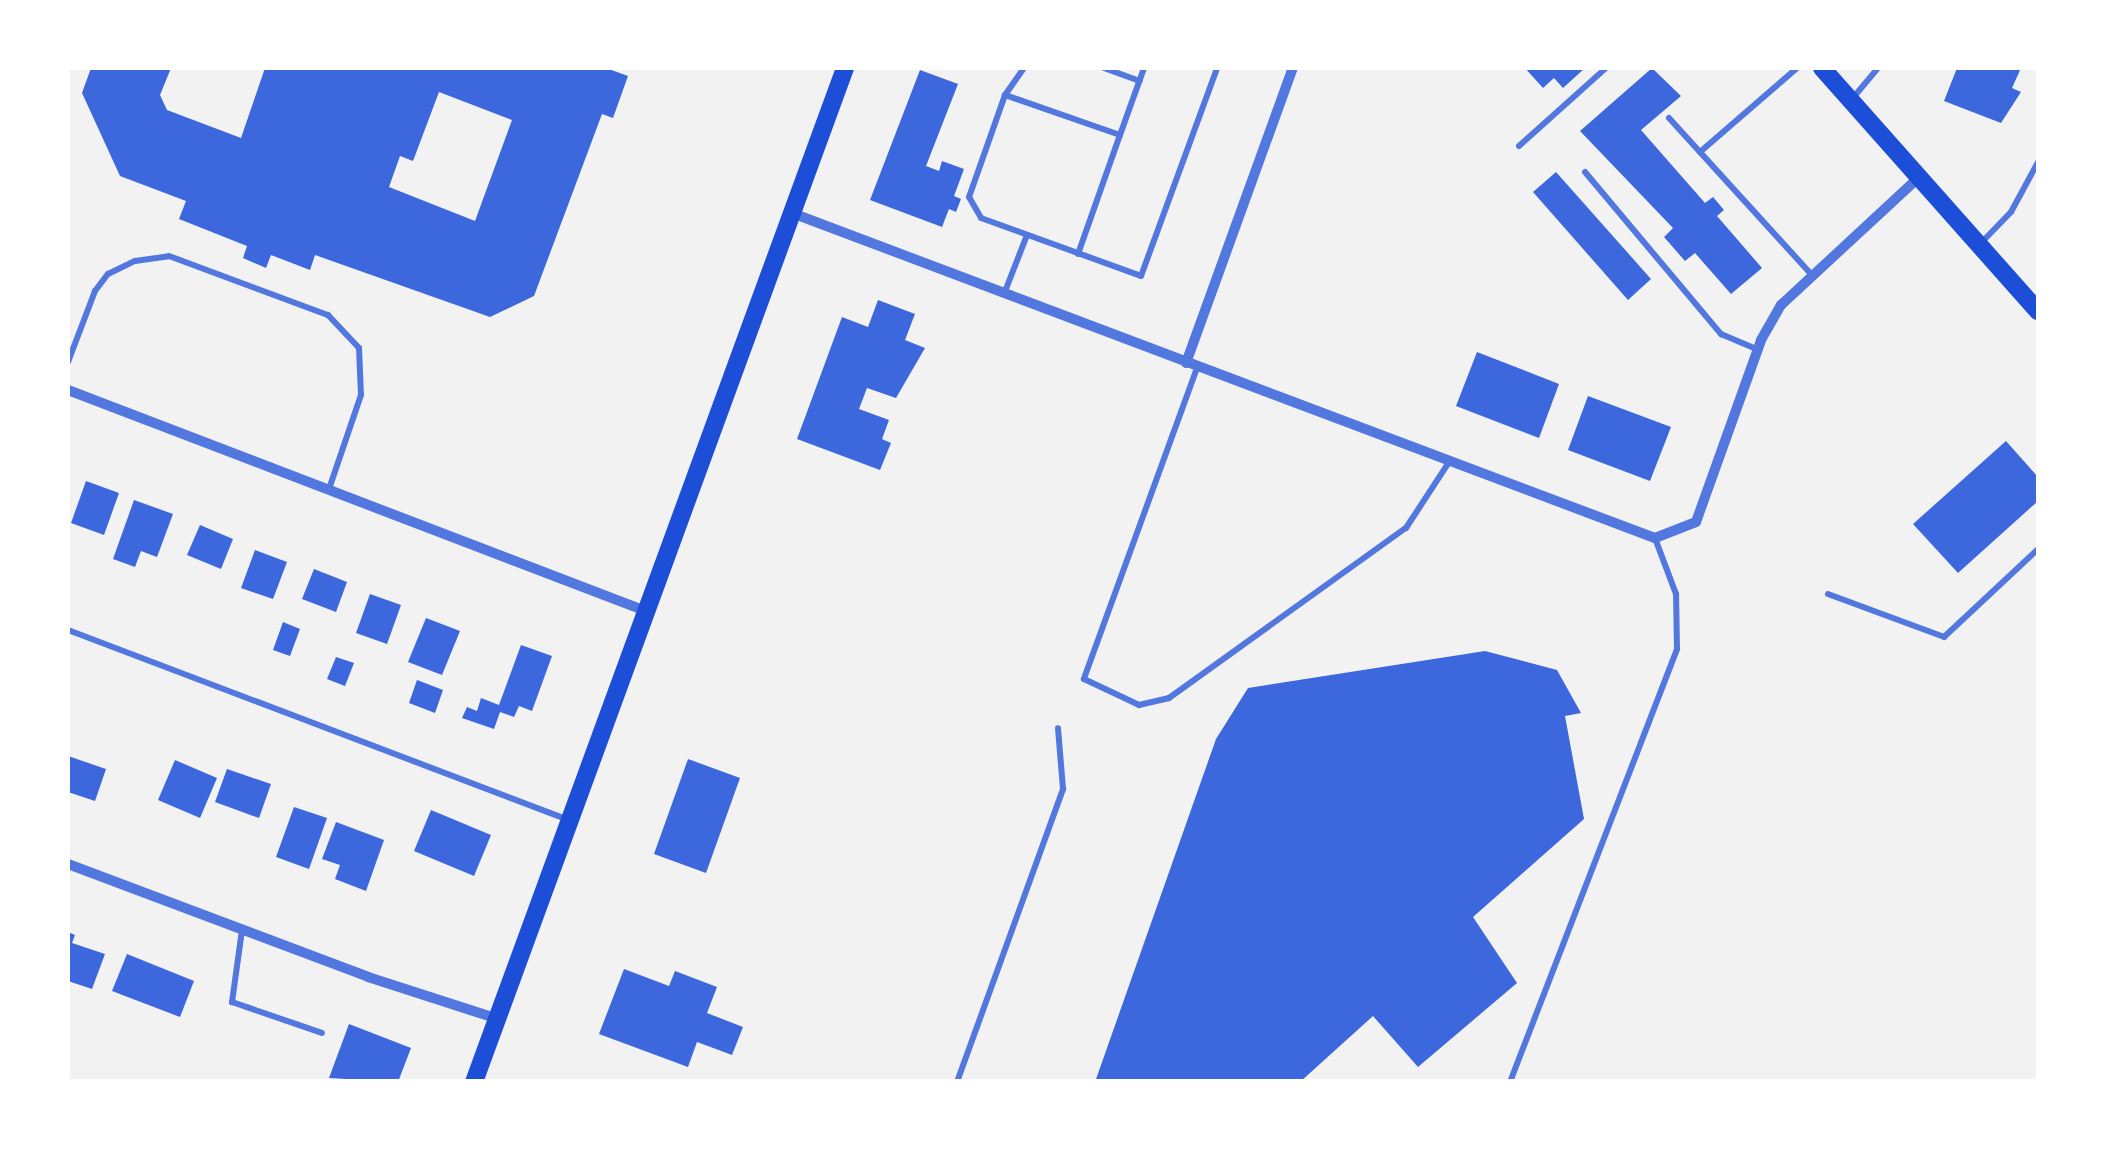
<!DOCTYPE html>
<style>
body{margin:0}
#map{position:relative;width:2106px;height:1149px;overflow:hidden;background:#f2f2f2;font-family:Commissioner,sans-serif}
div>[style]{position:absolute}
.building>*{inset:0;background:#3d67dc}
.service>*{height:6px;margin:-3px;padding:0 3px;transform-origin:3px;border-radius:3px;background:#5277de}
.minor>*{height:10px;margin:-5px;padding:0 5px;transform-origin:5px;border-radius:5px;background:#5277de}
.primary>*{height:18px;margin:-9px;padding:0 9px;transform-origin:9px;border-radius:9px;background:#1d4ed8}
span{translate:-50% -50%;white-space:nowrap;text-align:center;line-height:1.15;-webkit-text-stroke:9px #fff;paint-order:stroke}
.frame{position:absolute;inset:0;border:70px solid #fff;pointer-events:none}
</style>
<div id="map">
<div class="building">
<i style="clip-path:polygon(evenodd,91px 68px,171px 68px,160px 95px,167px 110px,241px 138px,265px 68px,606px 68px,628px 76px,613px 118px,602px 114px,534px 296px,490px 317px,315px 255px,310px 270px,271px 255px,266px 268px,243px 258px,247px 246px,179px 219px,186px 201px,120px 176px,82px 93px,91px 68px,439px 92px,512px 120px,475px 221px,389px 187px,400px 156px,413px 161px,439px 92px)"></i>
<i style="clip-path:polygon(1525px 68px,1585px 68px,1563px 88px,1554px 78px,1543px 88px)"></i>
<i style="clip-path:polygon(1652px 68px,1681px 96px,1641px 130px,1705px 203px,1713px 197px,1724px 210px,1717px 216px,1762px 268px,1731px 294px,1695px 253px,1685px 261px,1664px 237px,1673px 228px,1580px 131px)"></i>
<i style="clip-path:polygon(1957px 68px,2021px 68px,2012px 88px,2021px 92px,2001px 123px,1944px 101px)"></i>
<i style="clip-path:polygon(920px 70px,958px 84px,926px 166px,939px 171px,942px 161px,964px 169px,954px 196px,961px 199px,956px 212px,949px 209px,942px 227px,870px 200px)"></i>
<i style="clip-path:polygon(1556px 172px,1651px 279px,1628px 300px,1533px 192px)"></i>
<i style="clip-path:polygon(878px 300px,915px 314px,905px 340px,925px 348px,896px 398px,867px 388px,859px 409px,889px 420px,882px 439px,891px 443px,880px 470px,797px 439px,842px 317px,868px 327px)"></i>
<i style="clip-path:polygon(1477px 352px,1559px 384px,1539px 438px,1456px 406px)"></i>
<i style="clip-path:polygon(1588px 396px,1671px 427px,1650px 481px,1568px 450px)"></i>
<i style="clip-path:polygon(2006px 441px,2038px 477px,2038px 501px,1958px 573px,1913px 524px)"></i>
<i style="clip-path:polygon(86px 481px,119px 493px,104px 535px,71px 523px)"></i>
<i style="clip-path:polygon(134px 500px,173px 514px,157px 557px,141px 551px,135px 567px,113px 559px)"></i>
<i style="clip-path:polygon(200px 525px,233px 539px,221px 569px,187px 555px)"></i>
<i style="clip-path:polygon(255px 550px,287px 562px,273px 599px,241px 588px)"></i>
<i style="clip-path:polygon(314px 569px,347px 582px,336px 612px,302px 599px)"></i>
<i style="clip-path:polygon(370px 594px,401px 605px,387px 644px,356px 633px)"></i>
<i style="clip-path:polygon(426px 618px,460px 631px,442px 675px,408px 662px)"></i>
<i style="clip-path:polygon(283px 622px,300px 629px,290px 656px,273px 650px)"></i>
<i style="clip-path:polygon(521px 645px,552px 656px,532px 711px,519px 706px,514px 717px,500px 712px,494px 729px,462px 718px,467px 707px,477px 711px,481px 698px,499px 705px)"></i>
<i style="clip-path:polygon(1485px 651px,1557px 670px,1581px 713px,1565px 716px,1584px 819px,1473px 917px,1517px 983px,1418px 1067px,1373px 1016px,1300px 1082px,1095px 1082px,1216px 739px,1248px 688px)"></i>
<i style="clip-path:polygon(336px 657px,354px 663px,345px 686px,327px 679px)"></i>
<i style="clip-path:polygon(417px 680px,443px 690px,435px 713px,409px 703px)"></i>
<i style="clip-path:polygon(68px 756px,106px 769px,95px 801px,68px 792px)"></i>
<i style="clip-path:polygon(688px 759px,740px 778px,706px 873px,654px 854px)"></i>
<i style="clip-path:polygon(175px 760px,217px 778px,200px 818px,158px 800px)"></i>
<i style="clip-path:polygon(227px 769px,271px 784px,259px 818px,215px 802px)"></i>
<i style="clip-path:polygon(294px 807px,327px 818px,309px 869px,276px 857px)"></i>
<i style="clip-path:polygon(431px 810px,491px 835px,474px 876px,414px 851px)"></i>
<i style="clip-path:polygon(336px 822px,384px 840px,366px 891px,335px 879px,340px 865px,322px 859px)"></i>
<i style="clip-path:polygon(68px 932px,75px 935px,72px 943px,105px 954px,92px 989px,68px 981px)"></i>
<i style="clip-path:polygon(127px 954px,194px 981px,180px 1017px,112px 991px)"></i>
<i style="clip-path:polygon(624px 969px,669px 986px,675px 971px,717px 987px,707px 1013px,743px 1027px,732px 1055px,697px 1042px,688px 1067px,599px 1034px)"></i>
<i style="clip-path:polygon(349px 1024px,411px 1048px,398px 1082px,329px 1078px)"></i>
</div>
<div class="service">
<i style="left:1104px;top:68px;width:38px;rotate:20deg"></i>
<i style="left:1144px;top:68px;width:71px;rotate:109.7deg"></i>
<i style="left:1120px;top:135px;width:122px;rotate:-160.8deg"></i>
<i style="left:1005px;top:95px;width:108px;rotate:109.4deg"></i>
<i style="left:969px;top:197px;width:24px;rotate:60deg"></i>
<i style="left:981px;top:218px;width:170px;rotate:19.9deg"></i>
<i style="left:1141px;top:276px;width:221px;rotate:-69.9deg"></i>
<i style="left:1005px;top:95px;width:33px;rotate:-55deg"></i>
<i style="left:1852px;top:99px;width:40px;rotate:-50deg"></i>
<i style="left:1669px;top:118px;width:212px;rotate:47.7deg"></i>
<i style="left:1519px;top:146px;width:117px;rotate:-41.9deg"></i>
<i style="left:1700px;top:152px;width:128px;rotate:-40.9deg"></i>
<i style="left:1585px;top:172px;width:212px;rotate:50deg"></i>
<i style="left:1721px;top:334px;width:39px;rotate:23deg"></i>
<i style="left:1982px;top:242px;width:42px;rotate:-46deg"></i>
<i style="left:2011px;top:212px;width:57px;rotate:-61.6deg"></i>
<i style="left:1078px;top:254px;width:126px;rotate:-70.6deg"></i>
<i style="left:1004px;top:294px;width:63px;rotate:-68.7deg"></i>
<i style="left:68px;top:362px;width:76px;rotate:-69.2deg"></i>
<i style="left:95px;top:291px;width:21px;rotate:-53deg"></i>
<i style="left:108px;top:274px;width:30px;rotate:-26deg"></i>
<i style="left:135px;top:261px;width:34px;rotate:-8deg"></i>
<i style="left:169px;top:256px;width:170px;rotate:20.4deg"></i>
<i style="left:328px;top:315px;width:45px;rotate:46.8deg"></i>
<i style="left:359px;top:348px;width:47px;rotate:87.6deg"></i>
<i style="left:361px;top:395px;width:99px;rotate:108.8deg"></i>
<i style="left:1197px;top:368px;width:331px;rotate:110deg"></i>
<i style="left:1084px;top:679px;width:61px;rotate:25.3deg"></i>
<i style="left:1139px;top:705px;width:31px;rotate:-13deg"></i>
<i style="left:1169px;top:698px;width:292px;rotate:-35.7deg"></i>
<i style="left:1406px;top:528px;width:79px;rotate:-56.9deg"></i>
<i style="left:1828px;top:594px;width:124px;rotate:20.3deg"></i>
<i style="left:1944px;top:637px;width:129px;rotate:-43.1deg"></i>
<i style="left:68px;top:630px;width:533px;rotate:20.78deg"></i>
<i style="left:242px;top:930px;width:73px;rotate:97.9deg"></i>
<i style="left:232px;top:1002px;width:95px;rotate:19deg"></i>
<i style="left:957px;top:1082px;width:312px;rotate:-70.1deg"></i>
<i style="left:1063px;top:789px;width:61px;rotate:-94.7deg"></i>
<i style="left:1510px;top:1082px;width:464px;rotate:-68.9deg"></i>
<i style="left:1677px;top:649px;width:55px;rotate:-91deg"></i>
<i style="left:1676px;top:594px;width:60px;rotate:-110.6deg"></i>
</div>
<div class="minor">
<i style="left:792px;top:213px;width:922px;rotate:20.64deg"></i>
<i style="left:1655px;top:538px;width:44px;rotate:-21.3deg"></i>
<i style="left:1696px;top:522px;width:193px;rotate:-70.3deg"></i>
<i style="left:1761px;top:340px;width:40px;rotate:-60.3deg"></i>
<i style="left:1781px;top:305px;width:188px;rotate:-42.8deg"></i>
<i style="left:1186px;top:363px;width:314px;rotate:-70.1deg"></i>
<i style="left:68px;top:390px;width:621px;rotate:20.94deg"></i>
<i style="left:68px;top:864px;width:321px;rotate:20.6deg"></i>
<i style="left:368px;top:977px;width:137px;rotate:17.9deg"></i>
</div>
<div class="primary">
<i style="left:1822px;top:68px;width:325px;rotate:48.4deg"></i>
<i style="left:474px;top:1082px;width:1080px;rotate:-69.9deg"></i>
</div>
<div class="frame"></div>
</div>
